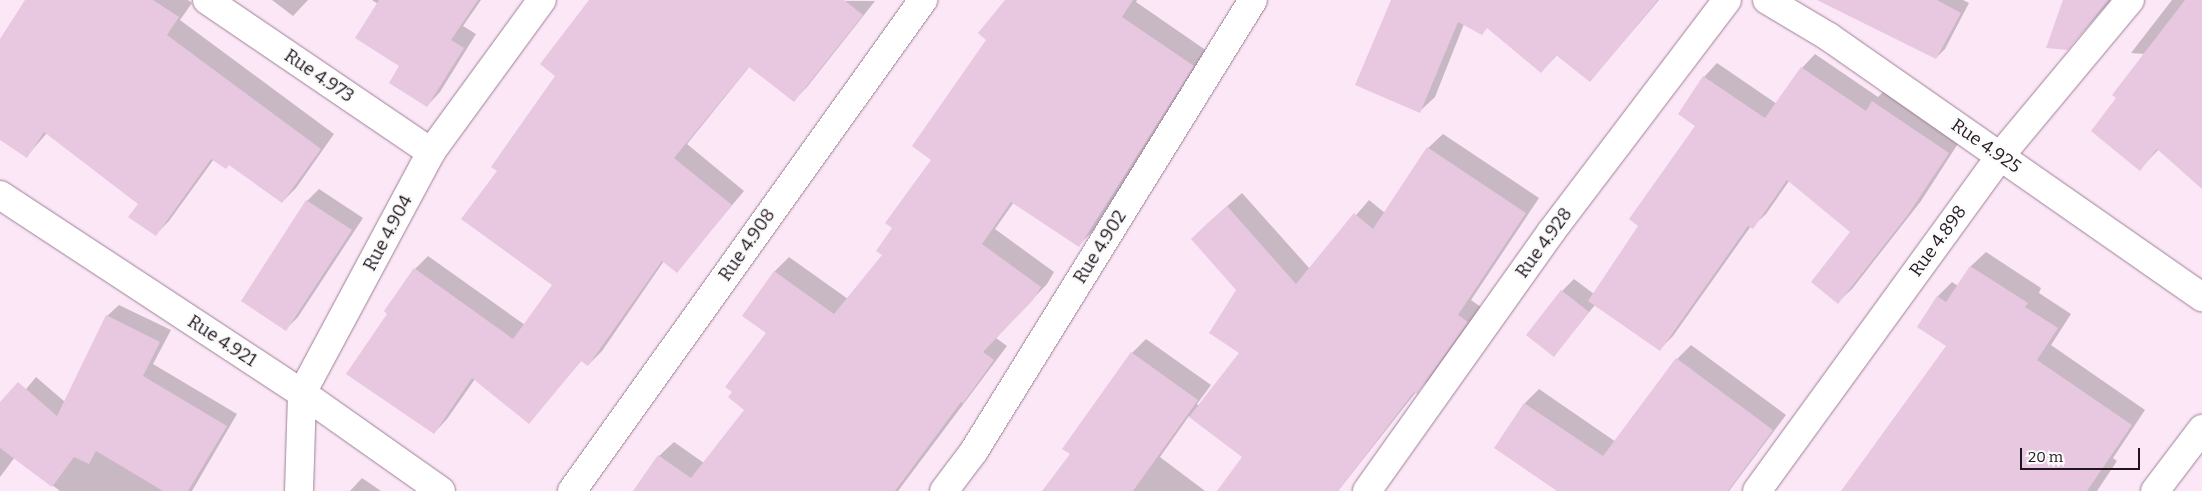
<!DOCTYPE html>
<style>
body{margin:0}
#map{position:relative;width:2202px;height:491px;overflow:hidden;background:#fbe7f6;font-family:Bitter,serif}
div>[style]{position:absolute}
.shadow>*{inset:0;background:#0003}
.building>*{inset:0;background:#e8c7e0}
.roads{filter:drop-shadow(0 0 1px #9d7f96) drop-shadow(0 0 1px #9d7f96)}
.minor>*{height:28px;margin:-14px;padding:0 14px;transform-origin:14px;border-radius:14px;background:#fff}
span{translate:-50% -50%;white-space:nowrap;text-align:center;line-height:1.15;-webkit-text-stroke:4.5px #fbfbfb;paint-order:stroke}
.street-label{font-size:18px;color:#21161f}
.scale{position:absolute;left:2020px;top:448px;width:120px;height:22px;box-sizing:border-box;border:2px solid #21161f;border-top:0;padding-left:6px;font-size:15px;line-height:18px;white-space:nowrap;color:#21161f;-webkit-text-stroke:4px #fbfbfb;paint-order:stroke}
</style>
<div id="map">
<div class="shadow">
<i style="clip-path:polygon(27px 0,188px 0,192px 3px,180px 20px,334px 134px,296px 188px,282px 202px,229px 164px,214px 159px,169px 221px,155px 235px,139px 203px,47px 133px,27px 156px,0 138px,0 41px)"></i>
<i style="clip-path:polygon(272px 0,308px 0,293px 16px)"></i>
<i style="clip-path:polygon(372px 0,481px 0,463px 26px,476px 34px,440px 92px,427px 106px,401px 65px,378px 4px)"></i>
<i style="clip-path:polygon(591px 0,875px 1px,807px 87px,794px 100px,750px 66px,687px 144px,744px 191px,677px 271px,664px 261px,602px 351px,588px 365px,582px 360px,529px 422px,475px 379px,447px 419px,434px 433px,389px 313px,385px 311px,415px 269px,428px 256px,525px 325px,553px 285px,498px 171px,557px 76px)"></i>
<i style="clip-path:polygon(1007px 0,1137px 0,1136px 2px,1207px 51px,1093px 231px,1079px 245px,1014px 202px,995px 229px,1054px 272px,1047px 284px,996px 338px,1007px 346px,898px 491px,634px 491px,659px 456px,674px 442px,704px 463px,745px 410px,768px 333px,744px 316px,775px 271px,789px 257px,848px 299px,884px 255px,894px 228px,932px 159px)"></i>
<i style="clip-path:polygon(1392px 0,1659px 0,1590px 81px,1558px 54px,1541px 72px,1488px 27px,1464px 24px,1435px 97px,1420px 111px)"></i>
<i style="clip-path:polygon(1858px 0,1963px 0,1969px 3px,1945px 49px,1936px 58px)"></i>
<i style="clip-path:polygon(2065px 0,2111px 0,2068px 49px)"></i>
<i style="clip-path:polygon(2172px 0,2202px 0,2202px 187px,2159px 149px,2140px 169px,2118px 98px,2145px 54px,2131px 53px)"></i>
<i style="clip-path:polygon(1815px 54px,1878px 97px,1886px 89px,1961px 139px,1921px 201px,1852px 289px,1838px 302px,1852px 232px,1789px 181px,1766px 214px,1752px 227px,1751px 226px,1673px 336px,1660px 349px,1595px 305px,1554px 355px,1562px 291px,1574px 279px,1594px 294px,1640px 226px,1697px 125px,1704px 77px,1717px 63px,1777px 104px,1802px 68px)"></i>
<i style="clip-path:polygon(1443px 134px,1539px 198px,1471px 300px,1481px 307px,1431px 378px,1416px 392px,1338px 491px,1219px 491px,1244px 457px,1189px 416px,1160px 457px,1205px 491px,1044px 491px,1071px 454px,1132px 353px,1146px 339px,1211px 385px,1197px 404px,1199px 406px,1241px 353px,1238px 289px,1192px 239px,1207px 224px,1242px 193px,1310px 269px,1369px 200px,1385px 213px,1428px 148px)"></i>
<i style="clip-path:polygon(319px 189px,363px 218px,298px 317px,286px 329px,307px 201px)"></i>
<i style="clip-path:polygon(1986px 252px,2041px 288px,2039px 293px,2071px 314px,2051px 345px,2145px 410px,2113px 458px,2117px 461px,2097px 491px,1843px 491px,1948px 346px,1918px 327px,1938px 296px,1952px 282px,1958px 286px,1971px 266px)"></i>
<i style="clip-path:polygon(119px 305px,171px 330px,153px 364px,237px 414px,192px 491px,60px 491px,15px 457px,0 477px,0 421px,36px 377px,65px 402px,107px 316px)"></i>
<i style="clip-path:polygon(1691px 345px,1786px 415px,1729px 491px,1559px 491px,1496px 448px,1525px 403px,1539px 389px,1616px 442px,1677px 359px)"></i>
<i style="clip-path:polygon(362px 478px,381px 491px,350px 491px)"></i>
</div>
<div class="building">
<i style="clip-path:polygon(25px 0,153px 0,179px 17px,167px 35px,321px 149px,282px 203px,229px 165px,226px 169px,211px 159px,156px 236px,128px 217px,138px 204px,44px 132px,27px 158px,0 140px,0 39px)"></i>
<i style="clip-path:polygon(379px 0,478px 0,451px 40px,464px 48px,427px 107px,389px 83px,399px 66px,355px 38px)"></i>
<i style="clip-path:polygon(589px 0,844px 0,863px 15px,794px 102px,749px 67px,674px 158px,732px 205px,677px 273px,662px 261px,588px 366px,581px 361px,529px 424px,472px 378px,434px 434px,346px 374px,387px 314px,384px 311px,414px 268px,513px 339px,552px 285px,461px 219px,497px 171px,491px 167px,555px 76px,540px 64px)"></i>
<i style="clip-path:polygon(1005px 0,1133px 0,1122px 17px,1194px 66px,1079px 247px,1011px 202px,982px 244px,1041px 287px,1033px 300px,983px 352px,994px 360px,963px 403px,961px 402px,895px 491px,633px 491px,658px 455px,691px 478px,744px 410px,728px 397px,732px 392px,725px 387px,766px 333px,742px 316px,774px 271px,834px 314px,882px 255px,876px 251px,892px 228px,885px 223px,931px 160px,912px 146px,986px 40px,978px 33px)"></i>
<i style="clip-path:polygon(1391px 0,1658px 0,1590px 82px,1556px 55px,1541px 73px,1487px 28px,1482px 35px,1458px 22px,1420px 113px,1355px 85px)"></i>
<i style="clip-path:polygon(1817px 0,1937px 0,1961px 13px,1936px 59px)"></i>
<i style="clip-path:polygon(2063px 0,2108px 0,2068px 50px,2046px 48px)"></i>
<i style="clip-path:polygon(2185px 0,2202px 0,2202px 189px,2157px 149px,2140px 171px,2091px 131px,2116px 98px,2112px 95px)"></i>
<i style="clip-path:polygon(1801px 67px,1866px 111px,1872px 101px,1949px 153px,1907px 216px,1838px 304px,1811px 282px,1850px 232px,1787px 180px,1753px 229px,1748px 226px,1660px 351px,1588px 301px,1638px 226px,1629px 219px,1695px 126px,1678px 114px,1703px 76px,1765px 118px)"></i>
<i style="clip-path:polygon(1427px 147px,1526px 213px,1458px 315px,1468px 322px,1417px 394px,1414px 392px,1338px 491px,1217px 491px,1242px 457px,1189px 417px,1239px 353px,1209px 333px,1236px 290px,1191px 239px,1227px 206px,1296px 284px,1354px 213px,1373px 229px)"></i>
<i style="clip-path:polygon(306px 200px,352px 230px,286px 331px,241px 301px)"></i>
<i style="clip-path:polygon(1970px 266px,2028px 303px,2025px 307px,2058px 328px,2037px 360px,2132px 425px,2087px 491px,1841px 491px,1946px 346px,1917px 327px,1937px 296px,1946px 302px)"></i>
<i style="clip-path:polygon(1561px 290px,1589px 312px,1554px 357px,1526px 335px)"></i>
<i style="clip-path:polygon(106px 315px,160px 342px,143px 376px,227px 426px,188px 491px,163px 491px,96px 451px,89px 464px,74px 457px,52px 487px,0 448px,0 402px,18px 382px,57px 416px)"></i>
<i style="clip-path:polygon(1131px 352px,1198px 400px,1133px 491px,1042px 491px,1070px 454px,1062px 449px)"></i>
<i style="clip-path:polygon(1676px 358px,1773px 430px,1728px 491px,1557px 491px,1494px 448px,1524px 403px,1603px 456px)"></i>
</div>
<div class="roads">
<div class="minor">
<i style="left:207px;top:0;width:271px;rotate:34.2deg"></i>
<i style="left:1767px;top:0;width:72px;rotate:30.8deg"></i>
<i style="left:1829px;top:37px;width:455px;rotate:34.9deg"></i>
<i style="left:0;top:195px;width:361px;rotate:33.3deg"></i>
<i style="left:302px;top:393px;width:170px;rotate:35.2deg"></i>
<i style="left:299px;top:491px;width:98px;rotate:-88.2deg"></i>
<i style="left:302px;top:393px;width:273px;rotate:-61.8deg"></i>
<i style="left:431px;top:152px;width:188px;rotate:-53.9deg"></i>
<i style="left:572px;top:491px;width:604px;rotate:-54.44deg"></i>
<i style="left:944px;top:491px;width:50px;rotate:-53.1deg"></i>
<i style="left:974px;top:451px;width:530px;rotate:-58.26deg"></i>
<i style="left:1367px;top:491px;width:318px;rotate:-54.6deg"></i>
<i style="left:1551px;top:232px;width:291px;rotate:-52.8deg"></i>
<i style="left:1757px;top:491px;width:414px;rotate:-54deg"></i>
<i style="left:2000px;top:156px;width:203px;rotate:-50.2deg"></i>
<i style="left:2155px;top:491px;width:78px;rotate:-52.8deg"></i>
</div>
</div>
<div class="street-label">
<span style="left:319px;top:76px;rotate:34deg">Rue 4.973</span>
<span style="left:1986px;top:146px;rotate:35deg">Rue 4.925</span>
<span style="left:388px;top:233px;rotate:-62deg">Rue 4.904</span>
<span style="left:1938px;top:241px;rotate:-54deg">Rue 4.898</span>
<span style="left:1544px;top:243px;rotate:-54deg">Rue 4.928</span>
<span style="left:747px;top:245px;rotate:-55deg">Rue 4.908</span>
<span style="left:1100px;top:247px;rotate:-58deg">Rue 4.902</span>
<span style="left:222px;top:341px;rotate:33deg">Rue 4.921</span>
</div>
<div class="scale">20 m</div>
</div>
